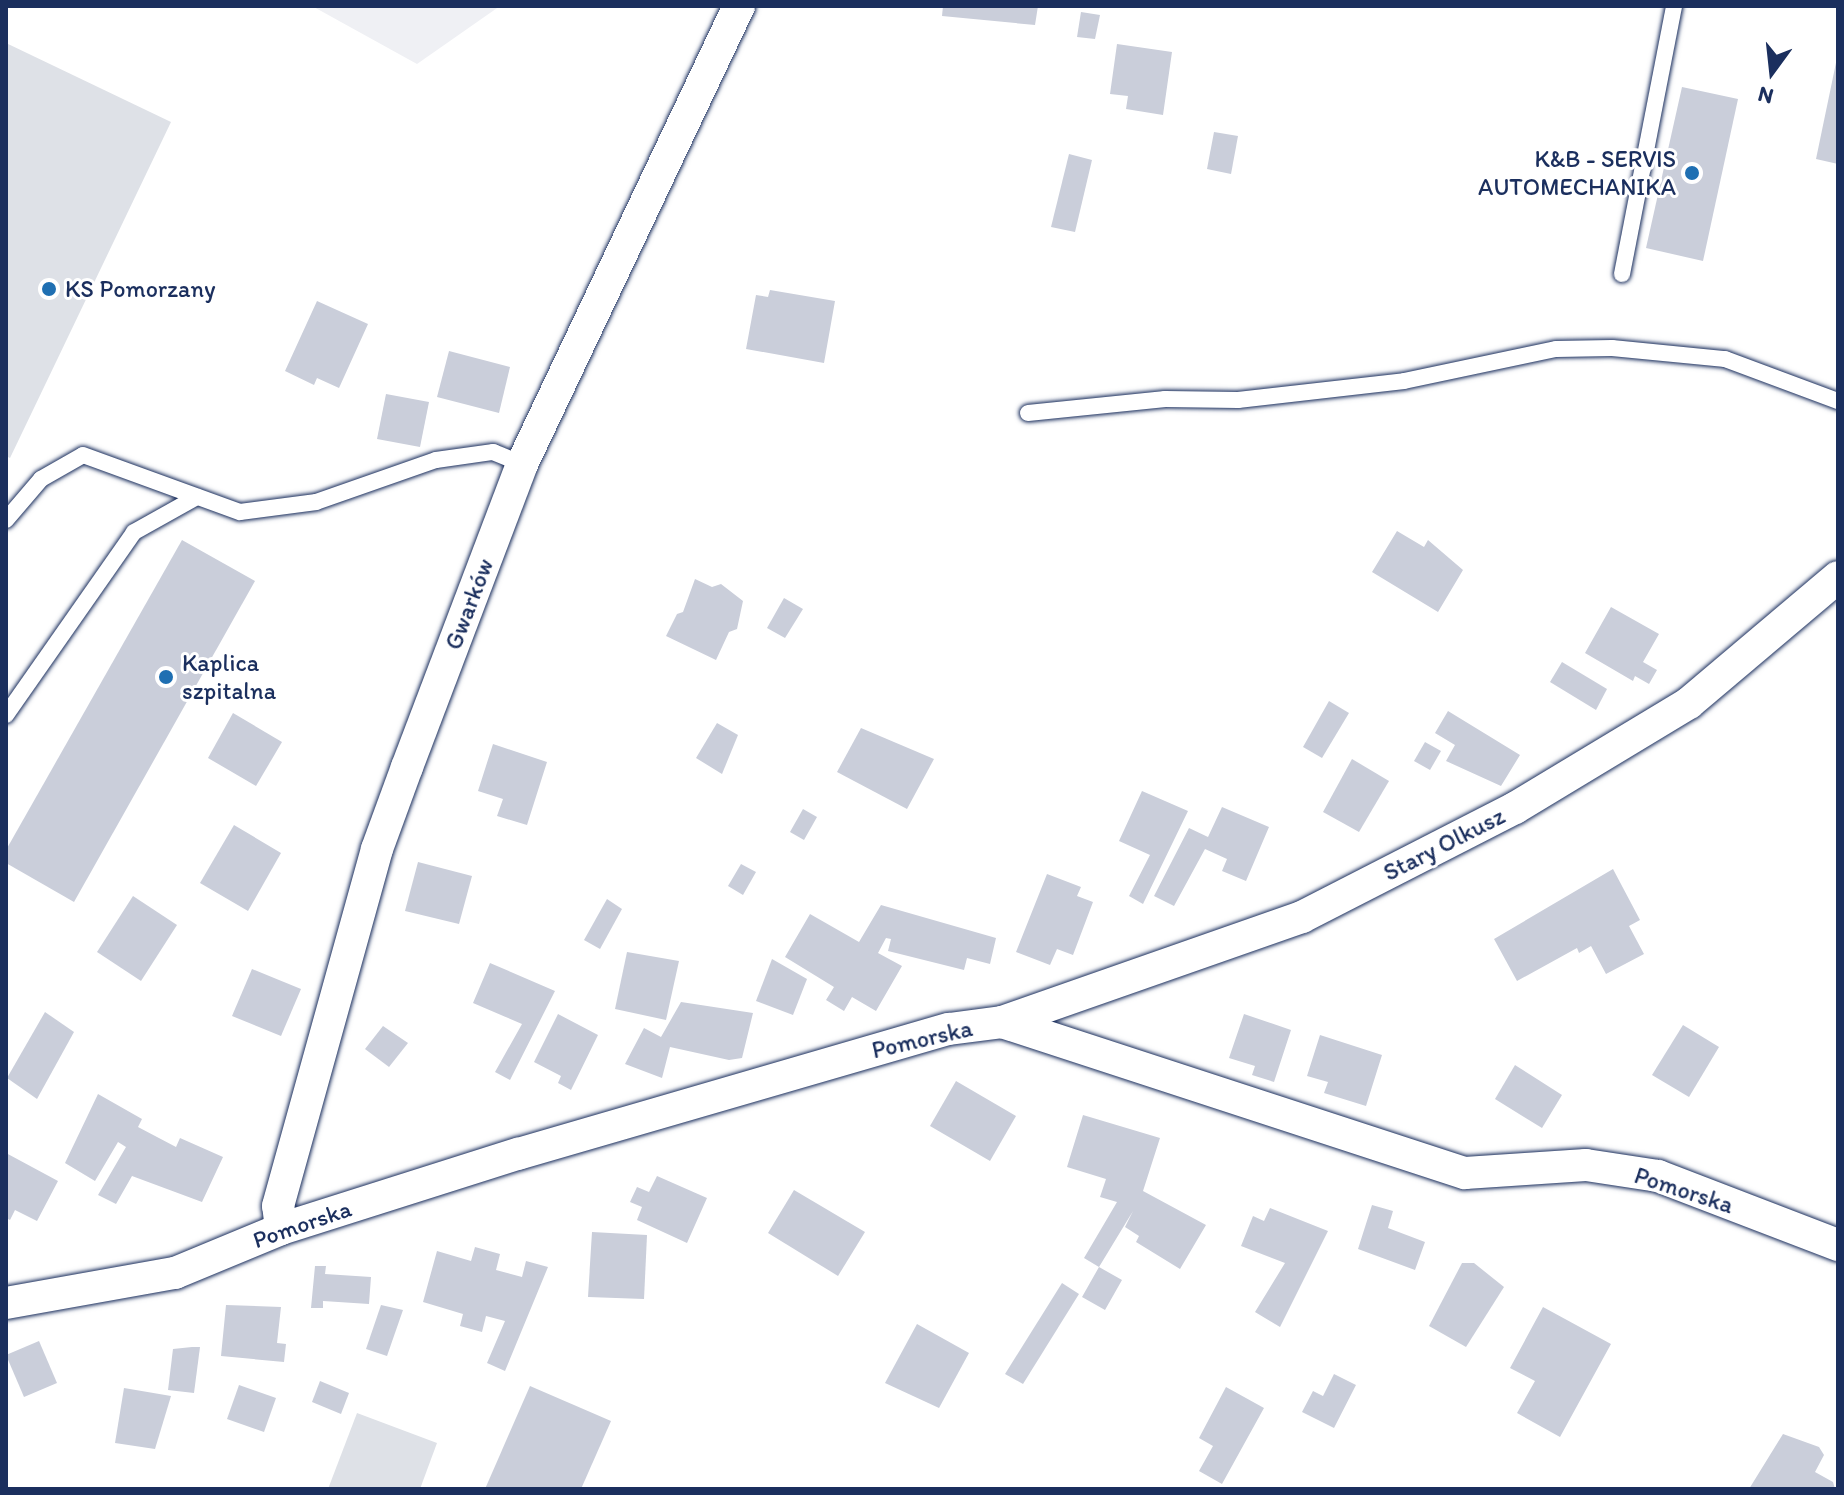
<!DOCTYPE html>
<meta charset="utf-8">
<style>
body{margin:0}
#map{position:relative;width:1844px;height:1495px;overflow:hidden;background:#fff;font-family:Itim,sans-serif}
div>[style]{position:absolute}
.built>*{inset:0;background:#eff0f4}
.green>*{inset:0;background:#dee1e7}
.building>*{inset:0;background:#caceda}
.roads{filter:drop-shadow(0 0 2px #1b2f5e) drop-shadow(0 0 2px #1b2f5e)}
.lane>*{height:16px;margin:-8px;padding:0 8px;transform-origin:8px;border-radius:8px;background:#fff}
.street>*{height:32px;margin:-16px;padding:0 16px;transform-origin:16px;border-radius:16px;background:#fff}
.dots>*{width:22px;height:22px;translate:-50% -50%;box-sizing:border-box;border:4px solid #fff;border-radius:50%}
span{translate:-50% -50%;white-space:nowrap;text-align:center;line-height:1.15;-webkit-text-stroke:6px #fff;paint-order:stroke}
.poi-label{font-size:24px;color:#1b2f5e}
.right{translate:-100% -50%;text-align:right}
.left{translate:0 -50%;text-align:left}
.street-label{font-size:24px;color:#1b2f5e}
.frame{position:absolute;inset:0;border:8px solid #1b2f5e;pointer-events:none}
.north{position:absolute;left:1732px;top:32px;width:80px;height:80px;-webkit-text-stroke:6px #fff;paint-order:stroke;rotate:195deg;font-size:22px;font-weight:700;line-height:32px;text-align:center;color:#1b2f5e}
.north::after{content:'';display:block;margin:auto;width:28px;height:36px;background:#1b2f5e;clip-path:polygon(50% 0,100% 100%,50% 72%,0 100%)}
</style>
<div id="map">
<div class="built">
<i style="clip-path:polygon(312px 6px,500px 6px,417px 64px)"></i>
</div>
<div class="green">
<i style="clip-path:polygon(6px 43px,171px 122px,10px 458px,6px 456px)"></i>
<i style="clip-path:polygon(357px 1413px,437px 1443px,420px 1489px,328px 1489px)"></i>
</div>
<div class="building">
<i style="clip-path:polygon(943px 6px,1038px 6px,1035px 25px,942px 16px)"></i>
<i style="clip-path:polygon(1081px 12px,1100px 15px,1095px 39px,1077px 37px)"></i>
<i style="clip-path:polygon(1117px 44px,1172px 52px,1163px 115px,1126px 109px,1128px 96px,1110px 94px)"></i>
<i style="clip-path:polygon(1837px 58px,1838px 58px,1838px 164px,1816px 159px)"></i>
<i style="clip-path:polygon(1682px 87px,1738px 99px,1703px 261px,1646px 248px)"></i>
<i style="clip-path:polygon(1214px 132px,1238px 136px,1231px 174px,1207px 169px)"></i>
<i style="clip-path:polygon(1069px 154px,1092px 160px,1075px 232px,1051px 227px)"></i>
<i style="clip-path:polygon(770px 290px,835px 301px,824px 363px,746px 349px,756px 295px,768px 297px)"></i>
<i style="clip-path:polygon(317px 301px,368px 324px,339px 388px,317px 378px,314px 385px,285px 371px)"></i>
<i style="clip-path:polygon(449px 351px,510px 367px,499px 413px,437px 397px)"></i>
<i style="clip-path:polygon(386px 394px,429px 402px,420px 447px,377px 439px)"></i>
<i style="clip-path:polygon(1397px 531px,1424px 547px,1428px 540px,1463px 570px,1438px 612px,1372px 572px)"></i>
<i style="clip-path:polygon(182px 540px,255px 581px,74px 902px,6px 863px,6px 850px)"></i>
<i style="clip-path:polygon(695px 579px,712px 587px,721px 584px,743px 601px,737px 629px,729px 632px,716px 660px,666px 636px,677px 614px,683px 612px)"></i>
<i style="clip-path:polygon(784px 598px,803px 609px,785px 638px,767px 628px)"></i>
<i style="clip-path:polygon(1611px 607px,1659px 634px,1643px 662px,1657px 670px,1649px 684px,1635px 676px,1633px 681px,1585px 653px)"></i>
<i style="clip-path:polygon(1562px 662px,1607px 689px,1596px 710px,1550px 682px)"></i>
<i style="clip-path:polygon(1329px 701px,1349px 713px,1322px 758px,1303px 747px)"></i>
<i style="clip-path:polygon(1448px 711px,1520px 755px,1501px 786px,1446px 761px,1455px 745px,1435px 733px)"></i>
<i style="clip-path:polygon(233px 713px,282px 742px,256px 786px,208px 758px)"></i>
<i style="clip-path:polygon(717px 723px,738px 735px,722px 774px,696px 758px)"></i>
<i style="clip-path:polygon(861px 728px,934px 759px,907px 809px,837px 772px)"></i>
<i style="clip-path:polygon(1425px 742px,1441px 751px,1430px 770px,1414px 761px)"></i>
<i style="clip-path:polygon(493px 744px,547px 762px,527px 825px,497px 816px,503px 799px,478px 791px)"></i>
<i style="clip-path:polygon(1352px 759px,1389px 781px,1359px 832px,1323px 812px)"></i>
<i style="clip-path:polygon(1142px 791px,1188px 811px,1143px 904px,1129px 896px,1150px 855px,1119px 841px)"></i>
<i style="clip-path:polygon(1222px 807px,1269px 827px,1246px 881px,1222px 871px,1227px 859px,1205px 849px,1174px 906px,1154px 896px,1189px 828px,1208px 837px)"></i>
<i style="clip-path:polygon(803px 809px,817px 817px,804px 840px,790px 832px)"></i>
<i style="clip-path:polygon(234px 825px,281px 853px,248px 911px,200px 883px)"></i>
<i style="clip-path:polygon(418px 862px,472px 876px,459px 924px,405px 911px)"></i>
<i style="clip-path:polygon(741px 864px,756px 872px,743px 895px,728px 886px)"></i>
<i style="clip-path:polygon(1613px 869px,1640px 920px,1629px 926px,1644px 954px,1606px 974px,1591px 946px,1579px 953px,1577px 948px,1517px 981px,1494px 939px)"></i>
<i style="clip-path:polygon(1047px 874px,1081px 887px,1077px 896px,1093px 902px,1073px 955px,1057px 949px,1050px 965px,1016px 952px)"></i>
<i style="clip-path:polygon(133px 896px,177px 925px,141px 981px,97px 952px)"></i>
<i style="clip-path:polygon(607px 899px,622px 909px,600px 949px,584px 940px)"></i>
<i style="clip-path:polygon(881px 905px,996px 938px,990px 964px,967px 958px,964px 970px,888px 951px,891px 939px,886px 938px,878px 953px,902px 966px,876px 1011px,852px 997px,844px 1011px,826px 1000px,834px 987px,785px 957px,810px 914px,859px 942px)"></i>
<i style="clip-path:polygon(627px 952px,679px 961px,666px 1020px,615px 1009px)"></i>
<i style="clip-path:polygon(772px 959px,807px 979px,793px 1015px,756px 1001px)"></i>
<i style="clip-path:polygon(490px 963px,555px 991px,510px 1080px,495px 1072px,522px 1024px,473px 1003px)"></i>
<i style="clip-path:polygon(252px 969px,301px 989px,281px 1036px,232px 1016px)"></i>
<i style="clip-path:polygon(681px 1002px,753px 1013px,742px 1058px,729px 1060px,670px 1047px,662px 1078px,625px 1064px,644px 1028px,661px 1037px)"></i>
<i style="clip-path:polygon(45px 1012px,74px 1032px,37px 1099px,7px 1078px)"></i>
<i style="clip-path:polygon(558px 1014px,598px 1035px,571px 1090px,558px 1083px,561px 1076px,534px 1062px)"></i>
<i style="clip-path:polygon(1244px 1014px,1291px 1030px,1274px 1082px,1252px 1075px,1255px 1066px,1229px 1058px)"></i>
<i style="clip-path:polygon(1683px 1025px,1719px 1047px,1689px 1097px,1652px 1075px)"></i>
<i style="clip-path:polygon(383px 1026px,408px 1043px,389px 1067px,365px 1049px)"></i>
<i style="clip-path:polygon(1320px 1035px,1382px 1055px,1366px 1106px,1324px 1093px,1328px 1082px,1307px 1076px)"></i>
<i style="clip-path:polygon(1515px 1065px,1562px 1095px,1542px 1128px,1495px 1099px)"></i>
<i style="clip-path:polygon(956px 1081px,1016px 1116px,990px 1161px,930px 1126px)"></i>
<i style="clip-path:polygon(98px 1094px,142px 1119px,138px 1127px,176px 1147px,180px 1138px,223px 1157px,202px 1202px,132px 1176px,116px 1204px,98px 1195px,126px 1147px,118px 1142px,95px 1181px,65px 1163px)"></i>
<i style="clip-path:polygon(1083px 1115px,1160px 1138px,1143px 1191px,1206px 1225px,1180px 1269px,1136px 1242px,1139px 1236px,1125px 1227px,1133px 1211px,1099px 1267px,1122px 1280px,1105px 1310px,1082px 1297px,1099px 1267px,1084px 1258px,1117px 1202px,1100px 1197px,1106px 1179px,1067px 1167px)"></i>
<i style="clip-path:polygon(6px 1153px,58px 1181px,37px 1221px,15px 1210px,10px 1220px,6px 1218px)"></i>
<i style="clip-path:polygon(657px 1176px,707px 1198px,687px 1243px,637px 1220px,642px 1207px,630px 1202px,637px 1187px,649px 1192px)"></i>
<i style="clip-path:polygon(794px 1190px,865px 1232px,838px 1276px,768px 1233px)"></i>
<i style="clip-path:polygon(1372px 1205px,1393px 1211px,1388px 1228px,1425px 1242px,1415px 1270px,1358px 1249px)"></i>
<i style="clip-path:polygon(1270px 1208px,1328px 1231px,1280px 1327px,1255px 1312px,1285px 1263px,1241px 1246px,1253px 1216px,1264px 1221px)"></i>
<i style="clip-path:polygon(592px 1232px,647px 1235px,644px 1299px,588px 1297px)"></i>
<i style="clip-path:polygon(475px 1247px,500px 1254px,496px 1270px,522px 1277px,526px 1261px,548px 1267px,505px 1371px,487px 1363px,505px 1321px,486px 1316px,482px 1332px,460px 1326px,463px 1314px,423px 1302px,437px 1251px,471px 1261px)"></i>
<i style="clip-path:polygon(1462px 1263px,1474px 1263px,1504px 1287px,1466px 1347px,1429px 1326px)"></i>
<i style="clip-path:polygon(315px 1266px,326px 1266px,325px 1274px,371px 1277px,369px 1304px,323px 1301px,323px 1308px,311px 1308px)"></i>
<i style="clip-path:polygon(1062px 1283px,1079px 1294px,1023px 1384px,1005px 1374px)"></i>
<i style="clip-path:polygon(226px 1305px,281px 1307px,277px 1343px,286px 1344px,284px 1362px,221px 1356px)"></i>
<i style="clip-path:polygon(381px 1305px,403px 1310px,387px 1356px,366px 1349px)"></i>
<i style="clip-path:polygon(1543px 1307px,1611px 1344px,1560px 1437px,1517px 1413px,1535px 1381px,1510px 1368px)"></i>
<i style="clip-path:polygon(917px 1324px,969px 1353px,939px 1408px,885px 1383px)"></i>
<i style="clip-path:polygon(39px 1341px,57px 1383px,24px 1397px,6px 1355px)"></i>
<i style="clip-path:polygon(192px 1347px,200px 1347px,194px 1393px,168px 1390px,173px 1349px)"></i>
<i style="clip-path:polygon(1334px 1374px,1356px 1385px,1334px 1428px,1302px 1412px,1313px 1391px,1323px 1396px)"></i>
<i style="clip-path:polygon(320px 1381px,349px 1393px,341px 1414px,312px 1402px)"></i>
<i style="clip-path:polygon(239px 1385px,276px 1398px,264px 1432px,227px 1419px)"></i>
<i style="clip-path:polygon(530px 1386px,611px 1421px,581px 1489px,485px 1489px)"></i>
<i style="clip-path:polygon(1226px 1387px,1264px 1408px,1222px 1484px,1199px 1471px,1213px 1446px,1199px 1438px)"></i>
<i style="clip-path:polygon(124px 1388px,171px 1396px,155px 1449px,115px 1443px)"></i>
<i style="clip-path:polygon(1783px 1434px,1819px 1447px,1824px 1455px,1815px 1472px,1833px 1482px,1835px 1489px,1749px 1489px)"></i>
</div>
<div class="roads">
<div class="lane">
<i style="left:1622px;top:274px;width:273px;rotate:-79deg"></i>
<i style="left:1028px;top:413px;width:138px;rotate:-5.8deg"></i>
<i style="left:1165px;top:399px;width:73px;rotate:0.8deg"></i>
<i style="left:1238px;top:400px;width:167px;rotate:-6.5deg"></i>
<i style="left:1404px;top:381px;width:155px;rotate:-11.9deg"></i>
<i style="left:1556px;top:349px;width:56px;rotate:-1deg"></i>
<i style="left:1612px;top:348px;width:114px;rotate:5.6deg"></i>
<i style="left:1725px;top:359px;width:121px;rotate:20.4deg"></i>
<i style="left:6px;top:520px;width:54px;rotate:-49.5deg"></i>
<i style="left:41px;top:479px;width:48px;rotate:-29.7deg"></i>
<i style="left:83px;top:455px;width:167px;rotate:20deg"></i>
<i style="left:240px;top:512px;width:77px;rotate:-7.5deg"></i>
<i style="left:316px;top:502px;width:127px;rotate:-19.3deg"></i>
<i style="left:436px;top:460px;width:58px;rotate:-8deg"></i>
<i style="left:493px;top:452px;width:31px;rotate:22deg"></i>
<i style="left:6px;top:715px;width:223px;rotate:-55deg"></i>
<i style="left:134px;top:532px;width:72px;rotate:-29.1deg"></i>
</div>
<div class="street">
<i style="left:1002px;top:1022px;width:318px;rotate:-19.3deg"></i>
<i style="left:1302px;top:917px;width:239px;rotate:-27.1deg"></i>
<i style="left:1515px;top:808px;width:203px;rotate:-31.1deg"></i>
<i style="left:1689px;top:703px;width:195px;rotate:-40.2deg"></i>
<i style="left:281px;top:1229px;width:23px;rotate:-97deg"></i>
<i style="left:278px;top:1206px;width:370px;rotate:-74.5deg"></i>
<i style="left:377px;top:849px;width:87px;rotate:-69.9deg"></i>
<i style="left:407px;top:767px;width:324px;rotate:-69.2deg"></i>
<i style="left:522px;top:464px;width:507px;rotate:-64.65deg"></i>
<i style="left:6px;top:1303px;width:172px;rotate:-10.1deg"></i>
<i style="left:175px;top:1273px;width:115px;rotate:-22.5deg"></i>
<i style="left:281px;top:1229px;width:249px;rotate:-17.6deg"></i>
<i style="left:518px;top:1154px;width:449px;rotate:-16.2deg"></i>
<i style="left:949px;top:1029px;width:53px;rotate:-7.5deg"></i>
<i style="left:1002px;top:1022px;width:487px;rotate:18.1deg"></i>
<i style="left:1465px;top:1173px;width:121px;rotate:-3.8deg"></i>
<i style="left:1586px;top:1165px;width:73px;rotate:8.7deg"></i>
<i style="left:1658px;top:1176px;width:193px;rotate:21deg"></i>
</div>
</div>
<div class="dots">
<i style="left:1692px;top:173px;background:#1f6fb2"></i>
<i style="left:49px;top:289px;background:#1f6fb2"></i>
<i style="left:166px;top:677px;background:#1f6fb2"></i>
</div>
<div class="poi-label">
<span class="right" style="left:1676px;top:173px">K&amp;B - SERVIS<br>AUTOMECHANIKA</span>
<span class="left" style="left:65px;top:289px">KS Pomorzany</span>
<span class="left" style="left:182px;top:677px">Kaplica<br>szpitalna</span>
</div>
<div class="street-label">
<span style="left:469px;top:604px;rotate:-69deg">Gwarków</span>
<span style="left:1444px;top:844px;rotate:-27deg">Stary Olkusz</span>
<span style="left:922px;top:1039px;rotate:-13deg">Pomorska</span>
<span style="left:1684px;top:1190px;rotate:18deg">Pomorska</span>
<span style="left:302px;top:1224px;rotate:-19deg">Pomorska</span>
</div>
<div class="frame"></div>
<div class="north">N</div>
</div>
